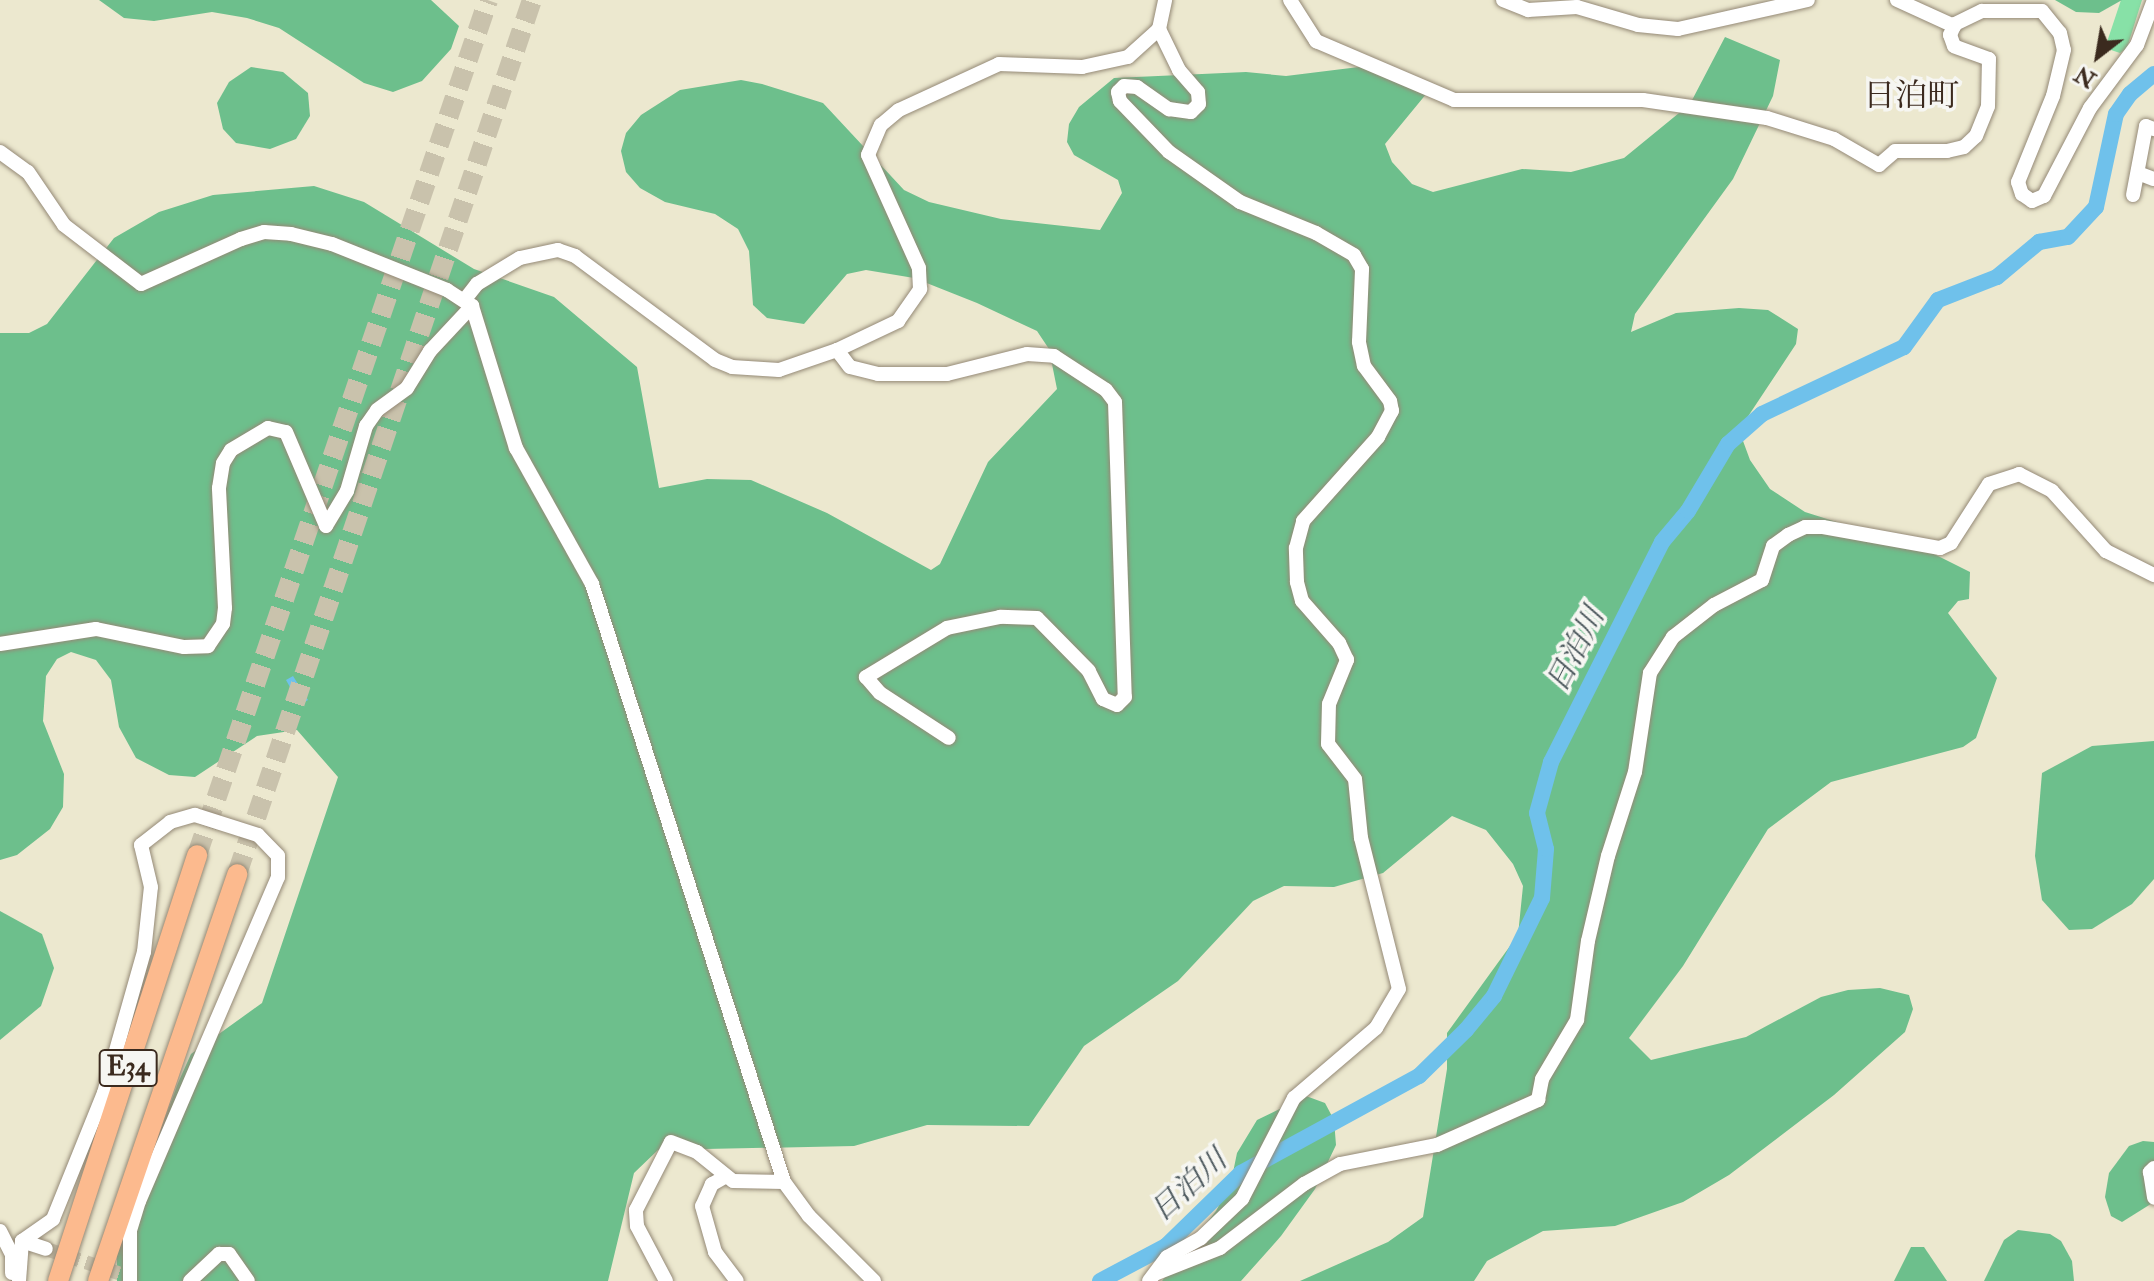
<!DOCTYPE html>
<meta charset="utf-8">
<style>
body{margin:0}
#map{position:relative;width:2154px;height:1281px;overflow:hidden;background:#ece8cf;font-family:"IM FELL Double Pica","Noto Serif JP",serif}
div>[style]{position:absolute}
.green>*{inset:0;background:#87e1a7}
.forest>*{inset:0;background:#6dbf8c}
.water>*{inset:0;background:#6fc1eb}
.river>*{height:16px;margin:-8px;padding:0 8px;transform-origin:8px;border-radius:8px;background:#6fc1eb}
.minor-tunnel>*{height:14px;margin-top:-7px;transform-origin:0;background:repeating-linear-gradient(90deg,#c9c2ac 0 14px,transparent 0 21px)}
.highway-tunnel>*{height:20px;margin-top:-10px;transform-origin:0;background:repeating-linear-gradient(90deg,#c9c2ac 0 20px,transparent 0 30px)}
.roads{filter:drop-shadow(0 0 2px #948976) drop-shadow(0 0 2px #948976)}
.minor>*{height:14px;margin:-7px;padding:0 7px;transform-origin:7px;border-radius:7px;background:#fff}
.highway>*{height:20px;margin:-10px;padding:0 10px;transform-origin:10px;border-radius:10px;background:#fcba8e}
span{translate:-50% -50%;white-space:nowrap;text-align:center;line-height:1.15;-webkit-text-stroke:7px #f6f6f2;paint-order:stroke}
.shield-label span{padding:2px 6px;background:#f6f6f2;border:2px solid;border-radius:6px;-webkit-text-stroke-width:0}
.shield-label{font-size:26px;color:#3b2a1e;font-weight:700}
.water-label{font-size:30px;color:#4b575c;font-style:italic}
.quarter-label{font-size:32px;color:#3b2a1e}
.north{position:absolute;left:2058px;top:16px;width:80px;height:80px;-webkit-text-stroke:6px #f6f6f2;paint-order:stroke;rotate:211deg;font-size:22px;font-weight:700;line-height:32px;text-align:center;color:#3b2a1e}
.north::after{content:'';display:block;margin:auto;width:28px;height:36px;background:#3b2a1e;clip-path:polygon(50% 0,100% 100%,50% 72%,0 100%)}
</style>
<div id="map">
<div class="green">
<i style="clip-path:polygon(2121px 0,2142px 0,2127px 48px,2120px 53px,2105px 48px)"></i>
</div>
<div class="forest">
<i style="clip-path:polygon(99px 0,431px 0,459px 26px,451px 49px,422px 81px,393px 92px,364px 83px,279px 28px,247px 18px,212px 12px,154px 21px,124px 18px)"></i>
<i style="clip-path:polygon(2055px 0,2122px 0,2099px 13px,2076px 12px)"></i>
<i style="clip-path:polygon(1725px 37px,1780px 60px,1773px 96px,1733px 179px,1635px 314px,1631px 332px,1676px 313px,1739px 308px,1768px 310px,1798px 329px,1796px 344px,1739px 430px,1750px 460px,1770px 489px,1805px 512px,1928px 551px,1970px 572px,1969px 599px,1958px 601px,1948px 613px,1997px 678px,1976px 738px,1963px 747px,1831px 782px,1768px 829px,1683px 966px,1629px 1038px,1651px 1060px,1746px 1037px,1821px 997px,1848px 990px,1880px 988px,1909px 995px,1913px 1009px,1905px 1032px,1834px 1095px,1729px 1175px,1683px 1202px,1615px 1226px,1543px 1231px,1487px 1261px,1474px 1281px,1300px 1281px,1388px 1242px,1423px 1217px,1447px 1069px,1447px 1033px,1518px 935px,1523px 886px,1513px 864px,1486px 830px,1452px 816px,1383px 873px,1334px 887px,1284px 886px,1253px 901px,1178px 981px,1084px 1046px,1029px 1126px,927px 1125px,854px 1146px,658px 1150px,634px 1173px,608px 1281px,117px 1281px,117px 1252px,178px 1083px,191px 1054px,262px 1003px,338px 777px,297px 730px,257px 736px,195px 777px,169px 775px,136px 758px,119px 727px,111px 680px,96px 660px,71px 652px,57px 659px,46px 676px,43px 721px,64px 774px,63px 807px,50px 829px,17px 855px,0 860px,0 333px,29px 333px,47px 324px,114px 238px,159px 212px,213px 195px,314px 186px,364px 202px,474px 269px,554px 297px,637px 367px,659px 488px,707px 479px,751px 480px,827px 513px,931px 570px,940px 564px,988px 462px,1057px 389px,1049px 349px,1037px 331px,977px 303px,914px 278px,866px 270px,847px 274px,804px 324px,767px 318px,753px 305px,749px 251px,738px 229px,715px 214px,665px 202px,640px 188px,626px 172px,621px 151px,626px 133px,641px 115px,680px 90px,741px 80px,762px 84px,823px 103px,904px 190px,929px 202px,1001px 219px,1100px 230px,1122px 193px,1118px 180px,1074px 155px,1067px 142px,1069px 124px,1079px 107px,1114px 78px,1246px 72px,1286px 76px,1375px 65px,1427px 93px,1385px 144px,1392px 162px,1412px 184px,1433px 192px,1522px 169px,1571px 172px,1624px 158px,1690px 104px)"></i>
<i style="clip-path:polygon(251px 67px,283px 72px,308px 93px,310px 116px,296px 139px,270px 149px,236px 143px,223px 129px,217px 103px,229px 82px)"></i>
<i style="clip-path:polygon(2154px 741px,2154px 879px,2132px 904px,2092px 929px,2069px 930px,2042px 900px,2035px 856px,2042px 773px,2092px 746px)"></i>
<i style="clip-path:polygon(0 911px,42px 934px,54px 968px,41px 1006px,0 1040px)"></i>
<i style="clip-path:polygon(1306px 1096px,1325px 1103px,1334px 1120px,1336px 1145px,1315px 1189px,1281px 1236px,1241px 1281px,1162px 1281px,1216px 1211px,1231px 1182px,1237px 1153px,1257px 1120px)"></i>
<i style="clip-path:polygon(2143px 1141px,2154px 1142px,2154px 1202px,2122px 1222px,2111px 1216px,2105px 1197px,2109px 1173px,2129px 1146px)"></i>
<i style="clip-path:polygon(2018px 1230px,2050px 1234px,2061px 1241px,2072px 1261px,2074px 1281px,1984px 1281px,2004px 1240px)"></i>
<i style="clip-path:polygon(1911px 1247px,1924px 1247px,1947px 1281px,1894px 1281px)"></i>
</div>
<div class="water">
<i style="clip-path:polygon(293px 676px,308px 700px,300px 705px,286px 680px)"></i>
</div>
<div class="river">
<i style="left:1100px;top:1281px;width:75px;rotate:-27.9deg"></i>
<i style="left:1166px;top:1246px;width:105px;rotate:-44.2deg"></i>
<i style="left:1241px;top:1173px;width:203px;rotate:-28.6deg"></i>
<i style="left:1419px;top:1076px;width:66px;rotate:-44.4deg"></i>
<i style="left:1466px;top:1030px;width:44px;rotate:-50.5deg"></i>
<i style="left:1494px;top:996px;width:109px;rotate:-63.9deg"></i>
<i style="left:1542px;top:898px;width:49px;rotate:-85.3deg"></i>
<i style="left:1546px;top:849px;width:37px;rotate:-104deg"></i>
<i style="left:1537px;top:813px;width:53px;rotate:-74.6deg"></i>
<i style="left:1551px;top:762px;width:246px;rotate:-63.2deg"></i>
<i style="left:1662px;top:542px;width:40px;rotate:-50deg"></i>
<i style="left:1688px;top:511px;width:78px;rotate:-59.2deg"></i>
<i style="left:1728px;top:444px;width:45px;rotate:-41.4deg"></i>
<i style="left:1762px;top:414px;width:157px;rotate:-25.3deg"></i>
<i style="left:1904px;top:347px;width:58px;rotate:-54.1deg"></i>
<i style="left:1938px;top:300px;width:63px;rotate:-21.3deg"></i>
<i style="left:1997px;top:277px;width:55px;rotate:-39.8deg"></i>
<i style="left:2039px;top:242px;width:29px;rotate:-10deg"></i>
<i style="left:2068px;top:237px;width:41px;rotate:-47deg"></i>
<i style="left:2096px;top:207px;width:95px;rotate:-77.9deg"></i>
<i style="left:2116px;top:114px;width:24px;rotate:-55deg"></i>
<i style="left:2130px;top:94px;width:31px;rotate:-40deg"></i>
</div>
<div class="minor-tunnel">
<i style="left:46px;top:1249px;width:85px;rotate:18.4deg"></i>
</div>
<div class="highway-tunnel">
<i style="left:197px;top:855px;width:903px;rotate:-71.2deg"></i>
<i style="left:237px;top:874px;width:922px;rotate:-71.35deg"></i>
</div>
<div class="roads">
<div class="minor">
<i style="left:1290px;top:0;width:49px;rotate:57.6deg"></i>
<i style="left:1316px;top:41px;width:150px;rotate:23.1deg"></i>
<i style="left:1454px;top:100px;width:189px"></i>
<i style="left:1643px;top:100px;width:125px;rotate:8.3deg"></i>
<i style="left:1767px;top:118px;width:70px;rotate:17.4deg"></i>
<i style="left:1834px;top:139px;width:52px;rotate:30deg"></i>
<i style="left:1879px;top:165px;width:21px;rotate:-41deg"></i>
<i style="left:1895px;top:151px;width:52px"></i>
<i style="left:1947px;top:151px;width:17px;rotate:-13deg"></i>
<i style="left:1964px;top:147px;width:16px;rotate:-43deg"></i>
<i style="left:1976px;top:136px;width:32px;rotate:-68deg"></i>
<i style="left:1988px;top:106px;width:47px;rotate:-88.8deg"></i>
<i style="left:1989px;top:59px;width:37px;rotate:-160deg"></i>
<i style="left:1954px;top:46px;width:12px;rotate:-110deg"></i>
<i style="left:1950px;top:35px;width:12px;rotate:-66deg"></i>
<i style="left:1955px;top:24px;width:30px;rotate:-26deg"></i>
<i style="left:1982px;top:11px;width:60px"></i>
<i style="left:2042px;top:11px;width:28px;rotate:51deg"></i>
<i style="left:2060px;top:33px;width:17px;rotate:77deg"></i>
<i style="left:2064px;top:50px;width:47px;rotate:103.4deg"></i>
<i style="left:2053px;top:96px;width:93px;rotate:112.1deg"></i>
<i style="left:2018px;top:182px;width:13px;rotate:72deg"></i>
<i style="left:2022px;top:194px;width:12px;rotate:35deg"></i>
<i style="left:2032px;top:201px;width:13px;rotate:-23deg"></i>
<i style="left:2044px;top:196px;width:99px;rotate:-62.4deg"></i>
<i style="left:2090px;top:108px;width:79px;rotate:-53.3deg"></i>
<i style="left:2137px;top:45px;width:48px;rotate:-69.3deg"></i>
<i style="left:1503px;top:0;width:27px;rotate:22deg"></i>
<i style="left:1528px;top:10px;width:49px;rotate:-3.5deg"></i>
<i style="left:1577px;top:7px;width:64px;rotate:16.4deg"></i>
<i style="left:1638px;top:25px;width:40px;rotate:5.7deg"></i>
<i style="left:1678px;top:29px;width:133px;rotate:-12.6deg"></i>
<i style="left:1897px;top:0;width:63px;rotate:24.5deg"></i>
<i style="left:0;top:152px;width:34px;rotate:36deg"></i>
<i style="left:28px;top:172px;width:64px;rotate:55.8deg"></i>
<i style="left:64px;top:225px;width:97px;rotate:37.5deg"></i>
<i style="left:141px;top:284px;width:110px;rotate:-24.2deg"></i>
<i style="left:241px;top:239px;width:24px;rotate:-17deg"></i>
<i style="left:264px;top:232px;width:27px;rotate:4deg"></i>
<i style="left:291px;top:234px;width:42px;rotate:13.7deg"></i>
<i style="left:332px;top:244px;width:124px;rotate:21.8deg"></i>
<i style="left:447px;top:290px;width:30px;rotate:33deg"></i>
<i style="left:472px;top:306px;width:149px;rotate:72.8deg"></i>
<i style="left:516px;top:448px;width:156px;rotate:60.8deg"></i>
<i style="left:592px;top:584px;width:628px;rotate:72.2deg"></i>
<i style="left:784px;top:1182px;width:42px;rotate:53.7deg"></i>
<i style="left:809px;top:1216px;width:92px;rotate:45deg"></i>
<i style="left:2138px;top:173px;width:17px;rotate:21deg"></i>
<i style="left:2133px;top:195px;width:70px;rotate:-79.3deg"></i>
<i style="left:2146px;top:126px;width:9px;rotate:21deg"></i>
<i style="left:466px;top:298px;width:18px;rotate:-52deg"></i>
<i style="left:477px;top:284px;width:50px;rotate:-31.2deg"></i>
<i style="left:520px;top:258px;width:39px;rotate:-12deg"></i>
<i style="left:558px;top:250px;width:18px;rotate:19deg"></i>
<i style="left:575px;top:256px;width:174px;rotate:36.6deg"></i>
<i style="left:715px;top:360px;width:18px;rotate:22deg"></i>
<i style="left:732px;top:367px;width:47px;rotate:3.7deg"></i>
<i style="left:779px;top:370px;width:61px;rotate:-19deg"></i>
<i style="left:837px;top:350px;width:68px;rotate:-25.4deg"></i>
<i style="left:898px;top:321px;width:39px;rotate:-55deg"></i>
<i style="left:920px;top:289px;width:21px;rotate:-93deg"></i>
<i style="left:919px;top:268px;width:124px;rotate:-114.3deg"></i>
<i style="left:868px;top:155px;width:33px;rotate:-67deg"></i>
<i style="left:881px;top:125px;width:23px;rotate:-40deg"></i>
<i style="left:899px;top:110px;width:110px;rotate:-24.7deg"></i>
<i style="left:999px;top:64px;width:83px;rotate:2.1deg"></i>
<i style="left:1082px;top:67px;width:47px;rotate:-12.3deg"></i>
<i style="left:1128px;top:57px;width:42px;rotate:-42.1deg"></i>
<i style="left:1159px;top:29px;width:30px;rotate:-78deg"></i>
<i style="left:837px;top:350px;width:21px;rotate:53deg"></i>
<i style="left:850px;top:367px;width:29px;rotate:14deg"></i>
<i style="left:878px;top:374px;width:69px"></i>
<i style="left:947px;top:374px;width:82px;rotate:-14deg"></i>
<i style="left:1027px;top:354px;width:27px;rotate:4deg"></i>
<i style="left:1054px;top:356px;width:62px;rotate:33.2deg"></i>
<i style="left:1106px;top:390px;width:15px;rotate:53deg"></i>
<i style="left:1115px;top:402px;width:295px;rotate:88.1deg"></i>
<i style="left:1125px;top:697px;width:11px;rotate:135deg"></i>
<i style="left:1117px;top:705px;width:15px;rotate:-157deg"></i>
<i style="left:1103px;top:699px;width:31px;rotate:-117deg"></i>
<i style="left:1089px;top:671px;width:74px;rotate:-134.5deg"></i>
<i style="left:1037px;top:618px;width:37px;rotate:-178deg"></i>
<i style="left:1000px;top:617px;width:54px;rotate:168.3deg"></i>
<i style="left:947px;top:628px;width:95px;rotate:148.8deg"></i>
<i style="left:866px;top:677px;width:21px;rotate:49deg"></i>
<i style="left:880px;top:693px;width:82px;rotate:33.1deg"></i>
<i style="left:0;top:644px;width:97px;rotate:-8.9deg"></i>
<i style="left:96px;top:629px;width:90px;rotate:11.6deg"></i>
<i style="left:184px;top:647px;width:24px;rotate:-2deg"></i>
<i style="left:208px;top:646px;width:27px;rotate:-56deg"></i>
<i style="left:223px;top:624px;width:16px;rotate:-83deg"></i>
<i style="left:225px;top:608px;width:120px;rotate:-92.9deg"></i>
<i style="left:219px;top:488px;width:25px;rotate:-81deg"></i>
<i style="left:223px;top:463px;width:15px;rotate:-58deg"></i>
<i style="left:231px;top:450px;width:43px;rotate:-30.7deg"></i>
<i style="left:268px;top:428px;width:18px;rotate:13deg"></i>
<i style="left:286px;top:432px;width:102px;rotate:66.9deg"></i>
<i style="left:326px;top:526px;width:41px;rotate:-59deg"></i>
<i style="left:347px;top:491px;width:68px;rotate:-73.7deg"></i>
<i style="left:366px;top:426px;width:19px;rotate:-55deg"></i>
<i style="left:377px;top:410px;width:37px;rotate:-36deg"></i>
<i style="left:407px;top:388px;width:44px;rotate:-58.1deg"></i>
<i style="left:430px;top:351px;width:62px;rotate:-47deg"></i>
<i style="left:2154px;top:1168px;width:6px;rotate:135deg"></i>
<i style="left:2150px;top:1172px;width:26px;rotate:81deg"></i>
<i style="left:723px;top:1178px;width:13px;rotate:151deg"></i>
<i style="left:712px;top:1184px;width:24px;rotate:114deg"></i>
<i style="left:702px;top:1206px;width:48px;rotate:74.2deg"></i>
<i style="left:715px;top:1252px;width:36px;rotate:53deg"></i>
<i style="left:0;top:1231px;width:27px;rotate:63deg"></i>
<i style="left:12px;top:1255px;width:18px;rotate:90deg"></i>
<i style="left:22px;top:1241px;width:38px;rotate:-35deg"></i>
<i style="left:53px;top:1219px;width:136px;rotate:-68deg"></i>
<i style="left:104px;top:1093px;width:147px;rotate:-74.2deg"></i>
<i style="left:144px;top:952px;width:65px;rotate:-83.9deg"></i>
<i style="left:151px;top:887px;width:43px;rotate:-103.4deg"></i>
<i style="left:141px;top:845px;width:37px;rotate:-38deg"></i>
<i style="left:170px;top:822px;width:26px;rotate:-16deg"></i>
<i style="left:195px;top:815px;width:66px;rotate:17.6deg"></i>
<i style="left:258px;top:835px;width:29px;rotate:46deg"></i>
<i style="left:278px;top:856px;width:21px;rotate:90deg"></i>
<i style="left:278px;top:877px;width:353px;rotate:113.2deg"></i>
<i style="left:139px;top:1201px;width:30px;rotate:107deg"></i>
<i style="left:130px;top:1230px;width:51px;rotate:90deg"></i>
<i style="left:1157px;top:1273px;width:68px;rotate:-21.6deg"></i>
<i style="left:1220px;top:1248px;width:106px;rotate:-37.3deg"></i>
<i style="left:1304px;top:1184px;width:41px;rotate:-29.1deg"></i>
<i style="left:1340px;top:1164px;width:99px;rotate:-11.1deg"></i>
<i style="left:1437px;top:1145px;width:111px;rotate:-24deg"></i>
<i style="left:1538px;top:1100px;width:21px;rotate:-79deg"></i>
<i style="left:1542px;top:1079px;width:69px;rotate:-59.3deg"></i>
<i style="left:1577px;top:1020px;width:80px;rotate:-82.1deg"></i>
<i style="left:1588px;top:941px;width:87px;rotate:-76.8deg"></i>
<i style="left:1608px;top:856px;width:88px;rotate:-72.2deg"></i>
<i style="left:1635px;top:772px;width:100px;rotate:-81.4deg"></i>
<i style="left:1650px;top:673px;width:43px;rotate:-57.4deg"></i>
<i style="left:1673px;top:637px;width:52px;rotate:-38deg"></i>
<i style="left:1714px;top:605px;width:54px;rotate:-27.5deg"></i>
<i style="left:1762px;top:580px;width:36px;rotate:-72deg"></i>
<i style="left:1773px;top:546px;width:19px;rotate:-36deg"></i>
<i style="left:1788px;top:535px;width:19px;rotate:-25deg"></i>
<i style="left:1805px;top:527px;width:18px"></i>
<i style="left:1823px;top:527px;width:119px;rotate:10.2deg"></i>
<i style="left:1940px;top:548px;width:12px;rotate:-24deg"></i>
<i style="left:1951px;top:543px;width:70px;rotate:-57.2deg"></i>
<i style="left:1989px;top:484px;width:32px;rotate:-18deg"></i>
<i style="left:2019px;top:474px;width:37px;rotate:27deg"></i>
<i style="left:2052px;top:491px;width:81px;rotate:48deg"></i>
<i style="left:2106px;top:551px;width:54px;rotate:26.6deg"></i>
<i style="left:19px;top:1281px;width:40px;rotate:-85.7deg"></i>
<i style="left:22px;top:1241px;width:25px;rotate:18deg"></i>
<i style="left:190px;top:1281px;width:40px;rotate:-43deg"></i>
<i style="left:219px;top:1254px;width:10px"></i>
<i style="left:229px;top:1254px;width:33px;rotate:55deg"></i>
<i style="left:666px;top:1281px;width:62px;rotate:-117.8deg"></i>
<i style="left:637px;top:1226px;width:16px;rotate:-94deg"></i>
<i style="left:636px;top:1210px;width:76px;rotate:-62.8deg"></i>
<i style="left:671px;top:1142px;width:28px;rotate:21deg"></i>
<i style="left:697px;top:1152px;width:46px;rotate:38.9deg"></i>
<i style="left:733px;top:1181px;width:51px;rotate:1.1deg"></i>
<i style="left:1149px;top:1281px;width:30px;rotate:-53deg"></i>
<i style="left:1167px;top:1257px;width:39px;rotate:-29deg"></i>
<i style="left:1201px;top:1238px;width:57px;rotate:-43.6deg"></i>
<i style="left:1242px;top:1199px;width:114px;rotate:-62.8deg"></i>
<i style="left:1294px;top:1098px;width:108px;rotate:-40.5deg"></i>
<i style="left:1376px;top:1028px;width:45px;rotate:-59.5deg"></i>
<i style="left:1399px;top:989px;width:156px;rotate:-104.1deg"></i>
<i style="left:1361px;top:838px;width:59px;rotate:-95.8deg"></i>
<i style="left:1355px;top:779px;width:44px;rotate:-127.6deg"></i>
<i style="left:1328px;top:744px;width:40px;rotate:-88.6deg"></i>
<i style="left:1329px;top:704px;width:48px;rotate:-67.8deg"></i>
<i style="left:1347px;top:660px;width:19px;rotate:-115deg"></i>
<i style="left:1339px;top:643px;width:56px;rotate:-131.4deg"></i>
<i style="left:1302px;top:601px;width:20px;rotate:-105deg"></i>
<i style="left:1297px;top:582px;width:34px;rotate:-92deg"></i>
<i style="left:1296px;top:548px;width:28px;rotate:-75deg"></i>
<i style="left:1303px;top:521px;width:113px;rotate:-48.2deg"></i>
<i style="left:1378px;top:437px;width:30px;rotate:-62deg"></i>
<i style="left:1392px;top:411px;width:10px;rotate:-101deg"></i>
<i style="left:1390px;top:401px;width:44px;rotate:-126.6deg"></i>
<i style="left:1364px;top:366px;width:25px;rotate:-102deg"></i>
<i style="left:1359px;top:342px;width:73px;rotate:-87.6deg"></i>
<i style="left:1362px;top:269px;width:16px;rotate:-120deg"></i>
<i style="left:1354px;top:255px;width:44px;rotate:-149.9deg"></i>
<i style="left:1316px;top:233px;width:82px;rotate:-157.8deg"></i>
<i style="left:1240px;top:202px;width:87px;rotate:-144.8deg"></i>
<i style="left:1169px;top:152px;width:71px;rotate:-133.9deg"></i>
<i style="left:1120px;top:101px;width:9px;rotate:-103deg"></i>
<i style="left:1118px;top:92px;width:8px;rotate:-45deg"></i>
<i style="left:1124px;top:86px;width:13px;rotate:4deg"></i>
<i style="left:1137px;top:87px;width:39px;rotate:35deg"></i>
<i style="left:1169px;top:109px;width:22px;rotate:8deg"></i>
<i style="left:1191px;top:112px;width:11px;rotate:-45deg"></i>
<i style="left:1199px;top:104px;width:12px;rotate:-95deg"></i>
<i style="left:1198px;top:92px;width:29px;rotate:-131deg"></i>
<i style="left:1179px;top:70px;width:46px;rotate:-116deg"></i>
</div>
<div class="highway">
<i style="left:58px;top:1281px;width:448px;rotate:-71.9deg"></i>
<i style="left:98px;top:1281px;width:430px;rotate:-71.1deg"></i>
</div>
</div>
<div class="shield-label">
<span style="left:128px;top:1068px">E34</span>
</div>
<div class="water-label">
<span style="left:1576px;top:650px;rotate:-63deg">日泊川</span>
<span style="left:1189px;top:1186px;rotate:-42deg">日泊川</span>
</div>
<div class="quarter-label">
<span style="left:1911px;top:96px">日泊町</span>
</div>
<div class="north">N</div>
</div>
